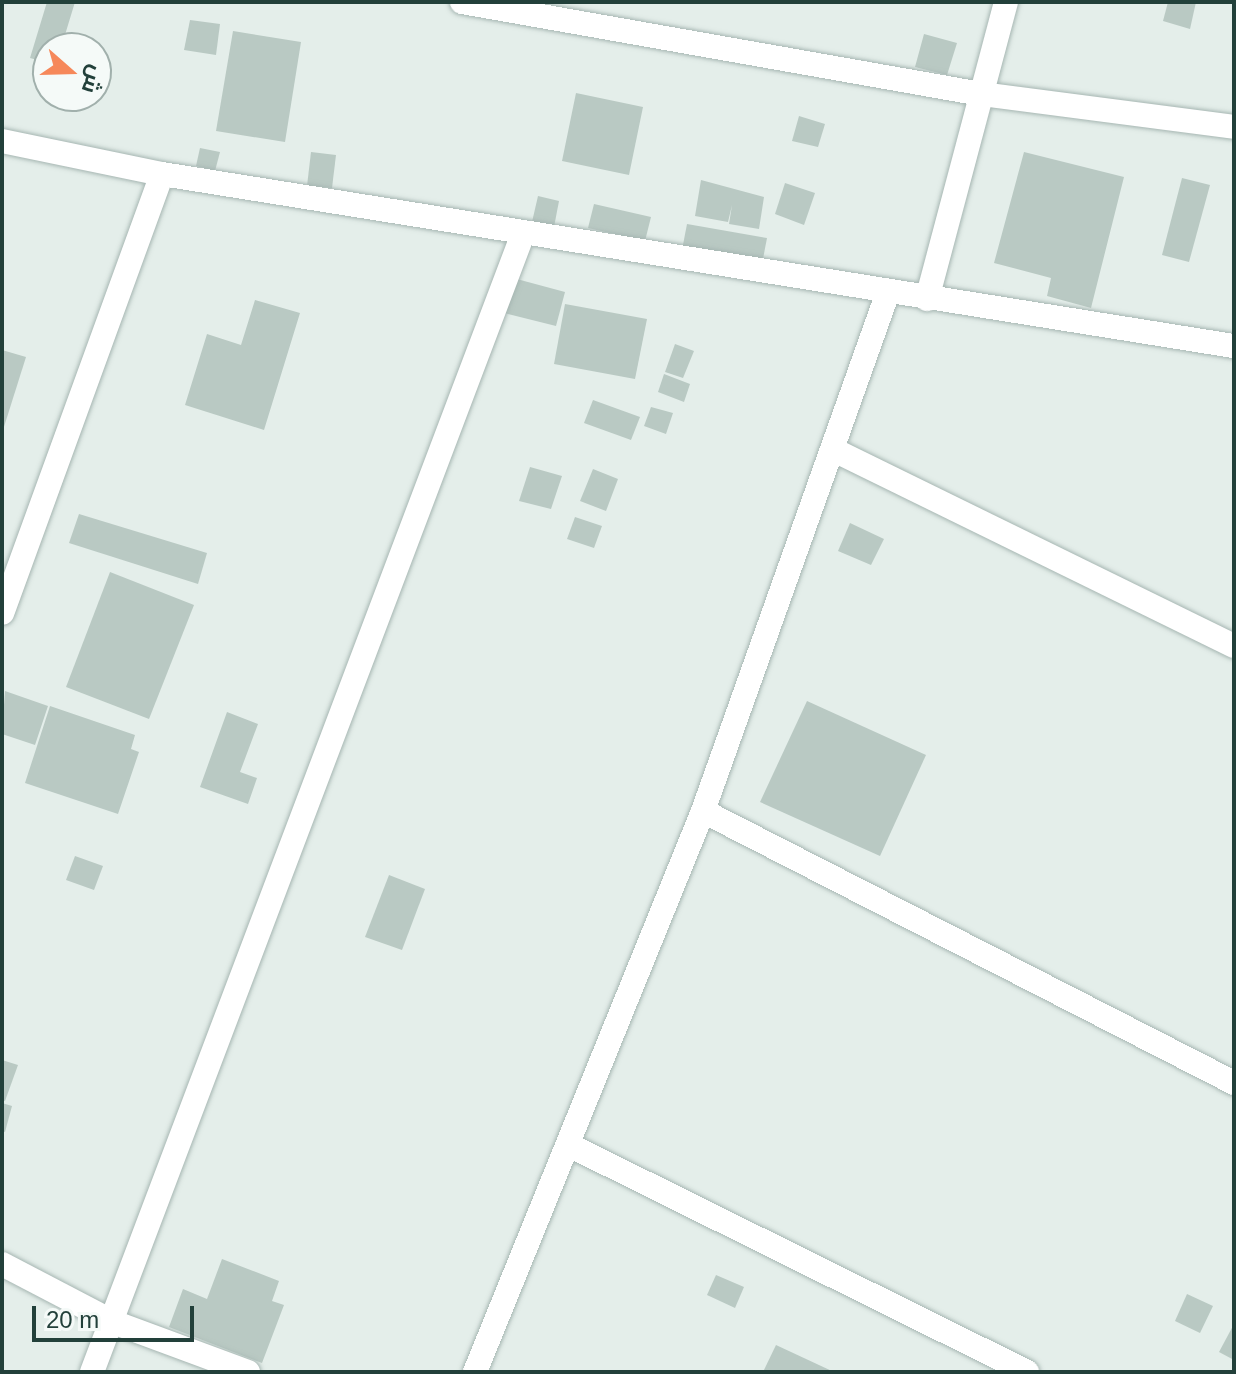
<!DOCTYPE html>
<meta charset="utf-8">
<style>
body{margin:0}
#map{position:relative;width:1236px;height:1374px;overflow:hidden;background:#e4eeea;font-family:Arial,Cairo,sans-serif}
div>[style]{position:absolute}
.building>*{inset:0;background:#b9c9c3}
.roads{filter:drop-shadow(0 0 2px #a6b6b2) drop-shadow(0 0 2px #a6b6b2)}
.minor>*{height:24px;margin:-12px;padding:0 12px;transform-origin:12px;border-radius:12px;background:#fff}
span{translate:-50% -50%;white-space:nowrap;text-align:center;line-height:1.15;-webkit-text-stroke:8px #f5faf8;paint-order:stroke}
.frame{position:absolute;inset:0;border:4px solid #22403a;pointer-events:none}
.north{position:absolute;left:32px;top:32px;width:80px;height:80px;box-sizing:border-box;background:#f5faf8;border:2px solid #a1b0ac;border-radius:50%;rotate:110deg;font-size:22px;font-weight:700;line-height:32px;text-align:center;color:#22403a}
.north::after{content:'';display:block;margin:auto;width:28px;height:36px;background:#f6885a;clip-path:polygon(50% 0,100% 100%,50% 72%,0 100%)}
.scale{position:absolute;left:32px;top:1306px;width:162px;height:36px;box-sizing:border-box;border:4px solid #22403a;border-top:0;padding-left:10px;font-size:24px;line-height:28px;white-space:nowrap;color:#22403a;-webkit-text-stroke:6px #f5faf8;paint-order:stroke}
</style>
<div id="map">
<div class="building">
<i style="clip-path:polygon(47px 2px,75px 2px,61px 48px,48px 48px,48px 63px,30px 58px)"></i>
<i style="clip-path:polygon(1168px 2px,1196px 2px,1190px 29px,1163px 21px)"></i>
<i style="clip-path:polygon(190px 20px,220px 24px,216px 55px,184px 50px)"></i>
<i style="clip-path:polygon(233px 31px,301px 42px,285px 142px,216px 131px)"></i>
<i style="clip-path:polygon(924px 34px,957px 43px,947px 75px,915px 67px)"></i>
<i style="clip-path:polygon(576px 93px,643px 107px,629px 175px,562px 161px)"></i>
<i style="clip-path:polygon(799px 116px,825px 124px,818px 147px,792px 141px)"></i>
<i style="clip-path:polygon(200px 148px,220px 152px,215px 171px,196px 166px)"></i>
<i style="clip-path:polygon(311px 152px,336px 155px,332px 188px,307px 186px)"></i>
<i style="clip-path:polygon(1024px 152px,1124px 177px,1091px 308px,1047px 296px,1051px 278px,994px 263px)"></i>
<i style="clip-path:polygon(1182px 178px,1210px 185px,1189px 262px,1162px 255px)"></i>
<i style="clip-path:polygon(701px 180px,764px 197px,759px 229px,729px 224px,732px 205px,728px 222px,695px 216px)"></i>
<i style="clip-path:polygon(785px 183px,815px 193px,804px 225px,775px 214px)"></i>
<i style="clip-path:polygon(538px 196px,559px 201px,554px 227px,532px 222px)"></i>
<i style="clip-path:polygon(594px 204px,651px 217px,645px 241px,588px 228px)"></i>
<i style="clip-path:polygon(687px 224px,767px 238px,762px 264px,682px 250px)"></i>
<i style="clip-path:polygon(513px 278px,565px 292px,556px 326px,504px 313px)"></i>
<i style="clip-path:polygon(255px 300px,300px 313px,264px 430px,185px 405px,207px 334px,241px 345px)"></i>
<i style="clip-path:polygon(565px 304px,647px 319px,635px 379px,554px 364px)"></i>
<i style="clip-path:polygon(675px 344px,694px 351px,683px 378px,665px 372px)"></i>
<i style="clip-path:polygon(2px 350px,26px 357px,3px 430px,2px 430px)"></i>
<i style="clip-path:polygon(664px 374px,690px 384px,684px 402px,658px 392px)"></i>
<i style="clip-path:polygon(593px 400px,640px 417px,631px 440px,584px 423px)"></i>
<i style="clip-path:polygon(651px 407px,673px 413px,666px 434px,644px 426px)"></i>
<i style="clip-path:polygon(530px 467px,562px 476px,551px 509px,519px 501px)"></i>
<i style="clip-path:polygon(593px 469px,618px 479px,606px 511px,580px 501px)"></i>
<i style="clip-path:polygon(79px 514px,207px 553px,198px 584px,69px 543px)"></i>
<i style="clip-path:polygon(575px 517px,602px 526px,594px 548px,567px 539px)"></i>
<i style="clip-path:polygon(850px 523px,884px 539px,871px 565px,838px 551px)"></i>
<i style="clip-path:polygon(110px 572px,194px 605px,149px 719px,66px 687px)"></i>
<i style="clip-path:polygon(5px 691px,48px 706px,35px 745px,2px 734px)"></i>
<i style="clip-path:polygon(807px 701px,926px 755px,880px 856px,760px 802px)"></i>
<i style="clip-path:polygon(50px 706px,135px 735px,131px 749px,139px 752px,118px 814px,25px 783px)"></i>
<i style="clip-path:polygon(227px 712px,258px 724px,240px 772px,257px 778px,248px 804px,200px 787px)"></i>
<i style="clip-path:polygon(75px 856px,103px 866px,94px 890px,66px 880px)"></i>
<i style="clip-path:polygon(389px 875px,425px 889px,402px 950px,365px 937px)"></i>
<i style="clip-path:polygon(2px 1060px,18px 1065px,5px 1101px,2px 1100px)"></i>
<i style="clip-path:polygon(2px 1103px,12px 1106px,5px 1132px,2px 1131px)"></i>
<i style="clip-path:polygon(222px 1259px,279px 1281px,272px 1301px,284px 1305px,262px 1363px,169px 1327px,183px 1289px,207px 1299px)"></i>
<i style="clip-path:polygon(716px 1275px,744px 1287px,735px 1308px,707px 1295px)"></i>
<i style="clip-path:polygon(1187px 1294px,1213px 1306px,1200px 1333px,1175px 1321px)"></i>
<i style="clip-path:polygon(1234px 1324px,1234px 1360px,1219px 1352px)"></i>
<i style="clip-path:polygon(776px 1345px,834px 1372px,763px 1372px)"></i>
</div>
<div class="roads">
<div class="minor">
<i style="left:462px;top:2px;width:527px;rotate:10.05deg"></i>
<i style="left:981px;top:94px;width:255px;rotate:7.4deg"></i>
<i style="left:2px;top:141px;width:163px;rotate:11.7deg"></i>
<i style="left:162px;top:174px;width:467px;rotate:110deg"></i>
<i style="left:162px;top:174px;width:1086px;rotate:9.12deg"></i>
<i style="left:927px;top:299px;width:307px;rotate:-75.1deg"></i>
<i style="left:836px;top:451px;width:443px;rotate:26.1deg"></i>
<i style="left:703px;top:811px;width:597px;rotate:27.12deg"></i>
<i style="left:571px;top:1146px;width:509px;rotate:26.36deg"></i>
<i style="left:2px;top:1264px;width:125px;rotate:27.6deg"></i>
<i style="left:113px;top:1322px;width:144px;rotate:20.3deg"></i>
<i style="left:92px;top:1372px;width:1217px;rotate:-69.26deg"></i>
<i style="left:475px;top:1372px;width:606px;rotate:-67.88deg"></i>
<i style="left:703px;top:811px;width:551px;rotate:-70.38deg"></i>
</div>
</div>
<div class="frame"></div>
<div class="north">ش</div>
<div class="scale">20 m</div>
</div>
